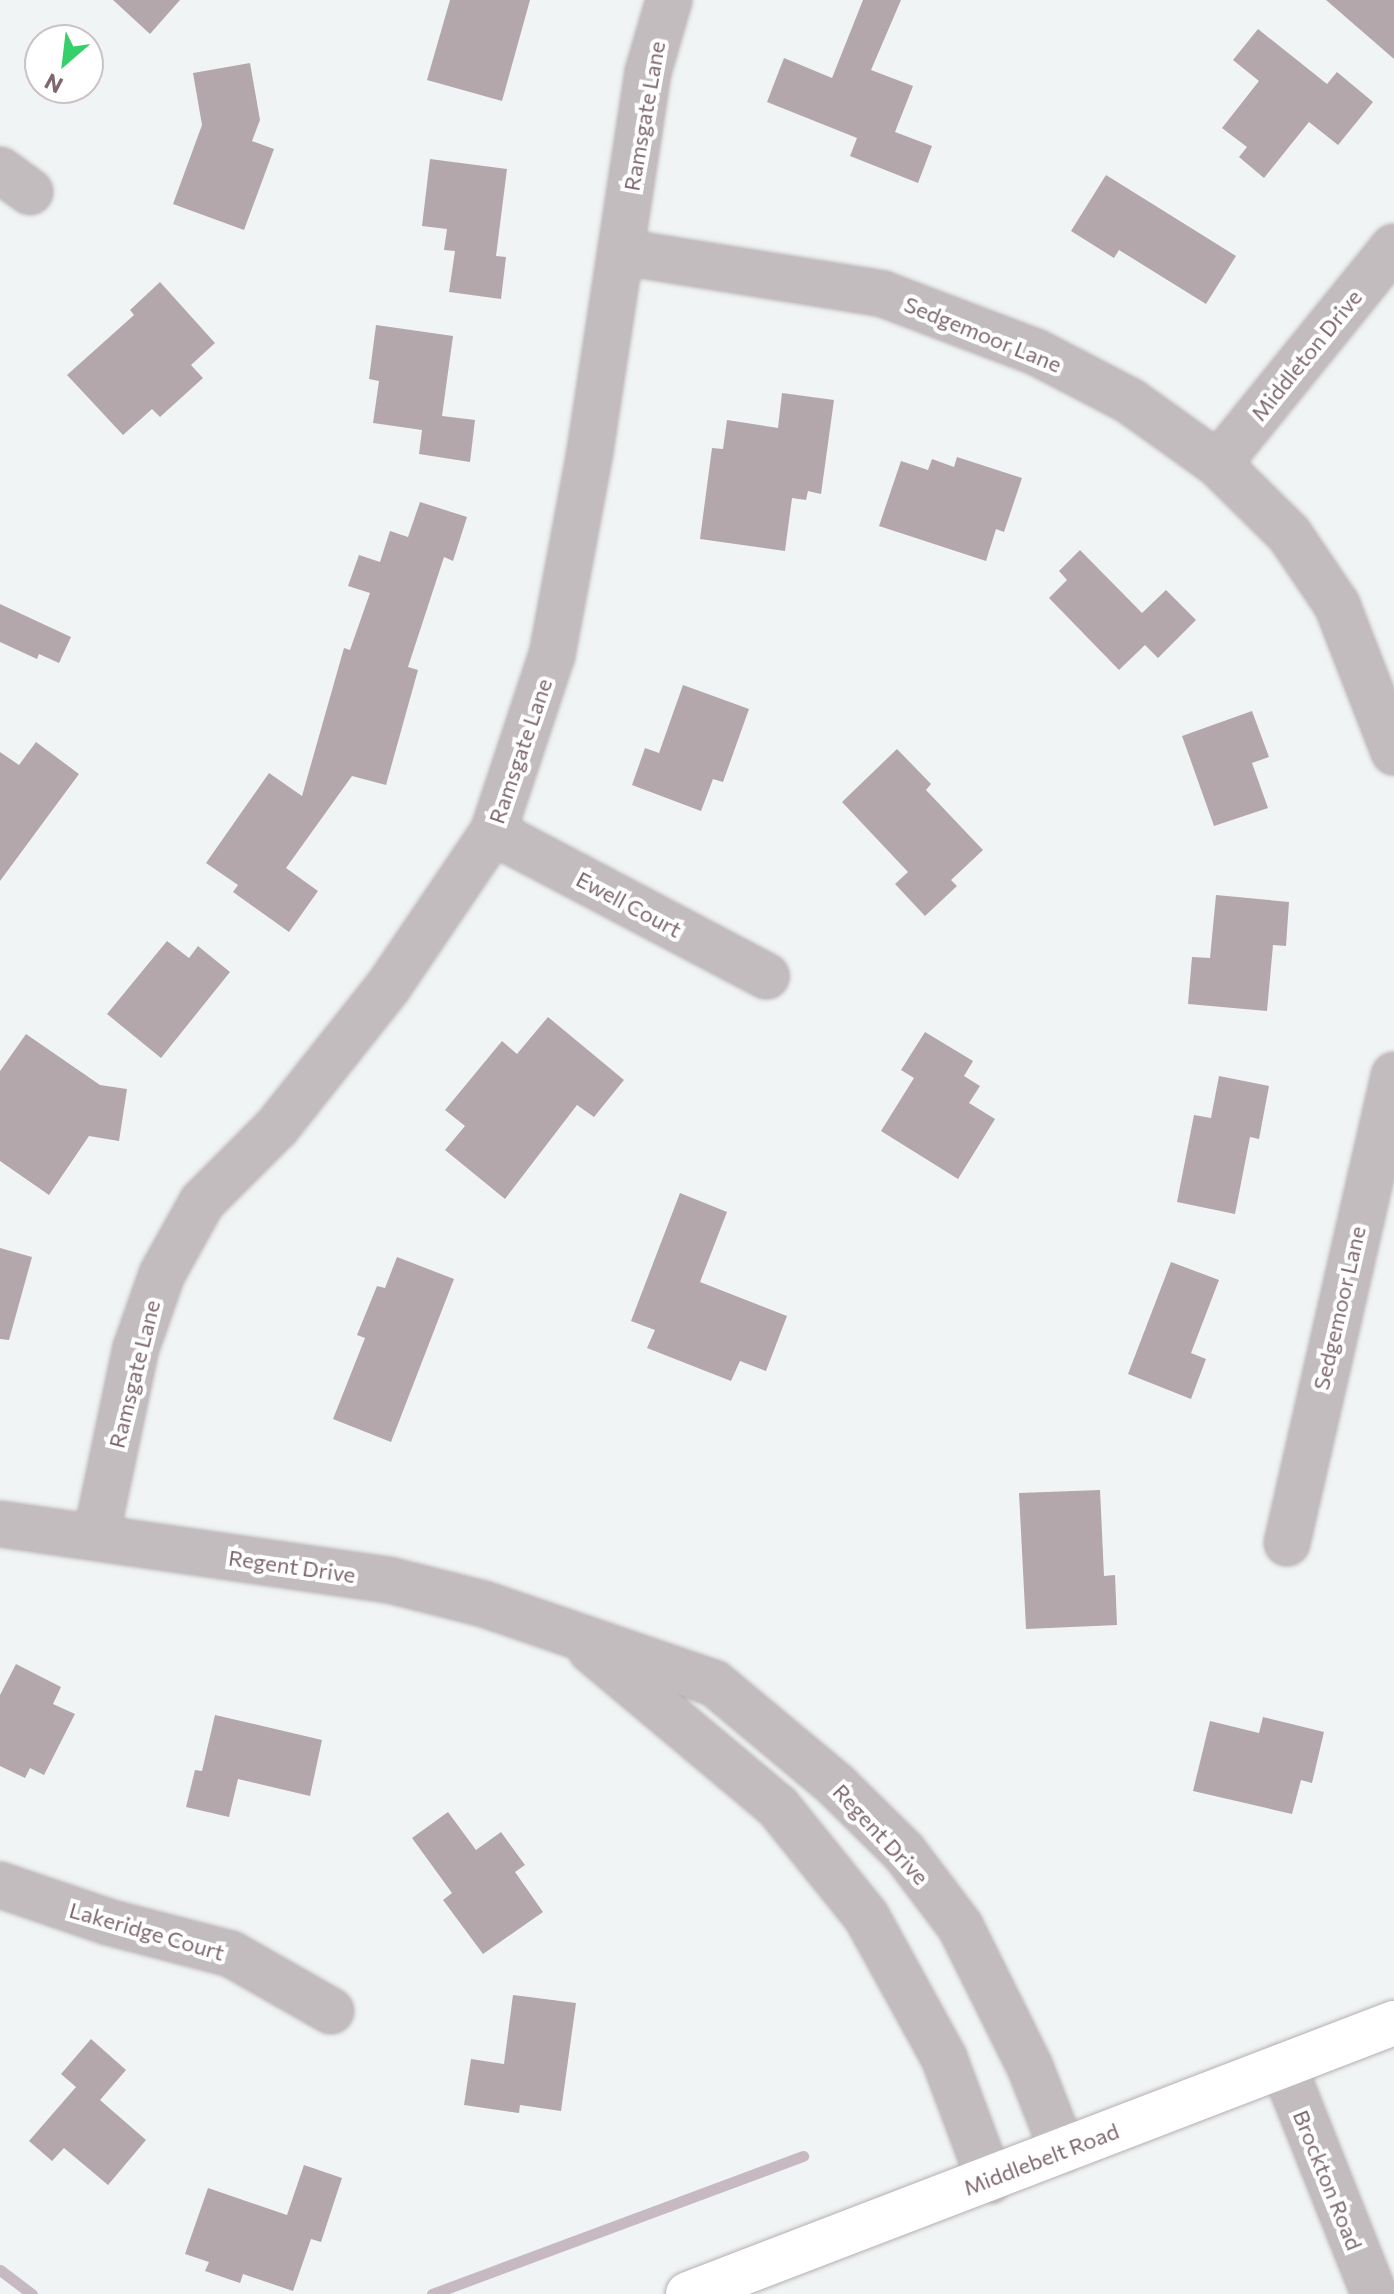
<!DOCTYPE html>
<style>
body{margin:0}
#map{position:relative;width:1394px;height:2294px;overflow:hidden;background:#f1f4f4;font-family:Commissioner,sans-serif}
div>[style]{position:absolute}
.stream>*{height:11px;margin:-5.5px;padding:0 5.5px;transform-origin:5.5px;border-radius:5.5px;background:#c7b9c2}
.building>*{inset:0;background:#b3a7ac}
.roads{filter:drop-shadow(0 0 2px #b7afb2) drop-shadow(0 0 2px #b7afb2)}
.street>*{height:44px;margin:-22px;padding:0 22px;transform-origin:22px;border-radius:22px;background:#c3bcbf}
.secondary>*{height:44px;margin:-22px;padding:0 22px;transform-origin:22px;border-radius:22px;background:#fff}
span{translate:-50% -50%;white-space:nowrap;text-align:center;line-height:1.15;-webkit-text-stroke:8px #fff;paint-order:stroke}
.street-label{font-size:22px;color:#7f6771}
.north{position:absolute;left:24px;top:24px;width:80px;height:80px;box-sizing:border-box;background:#fff;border:2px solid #ccc2c6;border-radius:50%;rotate:208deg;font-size:22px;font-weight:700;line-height:32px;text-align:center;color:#7f6771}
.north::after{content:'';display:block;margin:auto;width:28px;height:36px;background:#37cf6a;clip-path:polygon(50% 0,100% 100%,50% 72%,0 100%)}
</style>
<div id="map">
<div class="stream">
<i style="left:0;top:2270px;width:40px;rotate:37deg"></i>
<i style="left:432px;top:2294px;width:396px;rotate:-20.4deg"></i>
</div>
<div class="building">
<i style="clip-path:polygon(113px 0,180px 0,150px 34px)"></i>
<i style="clip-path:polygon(450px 0,530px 0,502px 101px,427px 80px)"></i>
<i style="clip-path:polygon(863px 0,901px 0,871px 70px,913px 86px,895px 132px,932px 146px,918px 183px,850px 156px,857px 138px,767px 102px,784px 58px,832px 78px)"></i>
<i style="clip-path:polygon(1326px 0,1394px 0,1394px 59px)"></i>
<i style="clip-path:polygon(1258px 29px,1327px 84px,1337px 72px,1373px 102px,1338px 145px,1309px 122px,1264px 178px,1239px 157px,1247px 147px,1222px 128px,1259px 81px,1233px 60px)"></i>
<i style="clip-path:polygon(250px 63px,260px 120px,252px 141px,274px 149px,244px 230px,173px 204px,202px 125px,193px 73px)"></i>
<i style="clip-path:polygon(430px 159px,507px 169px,496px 256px,506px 257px,501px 299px,449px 292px,455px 251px,444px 250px,447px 229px,422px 226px)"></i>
<i style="clip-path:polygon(1106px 175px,1236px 256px,1206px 304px,1119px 250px,1114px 258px,1071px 231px)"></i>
<i style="clip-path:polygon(160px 282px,215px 343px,191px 365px,203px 378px,160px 417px,152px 409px,123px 435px,67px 375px,134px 315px,130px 310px)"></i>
<i style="clip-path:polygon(376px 325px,453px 336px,442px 416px,475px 420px,470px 462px,419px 454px,422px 430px,373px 423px,379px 381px,369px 379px)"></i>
<i style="clip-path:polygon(782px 393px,834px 400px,821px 494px,808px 491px,806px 500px,792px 498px,785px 551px,700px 539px,712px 448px,723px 449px,727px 420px,778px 428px)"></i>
<i style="clip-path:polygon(957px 457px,1022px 478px,1004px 532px,996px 529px,986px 561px,879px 526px,901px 461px,928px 470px,932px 459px,954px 467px)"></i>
<i style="clip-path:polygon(420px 502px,467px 517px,453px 561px,444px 557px,408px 667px,418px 670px,386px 785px,352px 776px,286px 868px,318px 891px,289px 932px,233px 892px,238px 885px,206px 863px,269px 773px,302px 796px,344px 648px,350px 650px,370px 593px,348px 586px,359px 555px,380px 562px,390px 531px,408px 537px)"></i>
<i style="clip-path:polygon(1080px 550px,1142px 613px,1166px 590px,1196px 620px,1158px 658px,1145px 645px,1119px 670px,1049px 598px,1067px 580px,1059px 571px)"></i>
<i style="clip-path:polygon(0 604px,71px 637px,59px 663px,39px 654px,37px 659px,0 642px)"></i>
<i style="clip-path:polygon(683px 685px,749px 709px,723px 782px,713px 779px,701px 811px,632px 785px,645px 748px,659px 753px)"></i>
<i style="clip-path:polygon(1252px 711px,1269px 757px,1252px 763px,1268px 808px,1214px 826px,1182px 736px)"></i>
<i style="clip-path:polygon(36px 742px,79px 774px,0 881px,0 752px,19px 765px)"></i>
<i style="clip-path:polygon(897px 749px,931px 784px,926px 790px,983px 850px,951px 880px,957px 886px,925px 916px,895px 884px,908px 872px,842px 802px)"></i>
<i style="clip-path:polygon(1216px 895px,1289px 902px,1286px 946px,1273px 945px,1267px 1011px,1188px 1004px,1192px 957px,1210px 958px)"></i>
<i style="clip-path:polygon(167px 941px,189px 958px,198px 946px,230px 972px,161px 1058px,107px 1014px)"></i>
<i style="clip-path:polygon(548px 1017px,624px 1080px,594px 1117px,577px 1105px,505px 1199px,445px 1150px,465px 1126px,445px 1110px,502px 1041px,517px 1054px)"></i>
<i style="clip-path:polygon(925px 1032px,973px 1061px,964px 1076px,980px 1086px,969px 1103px,995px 1119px,958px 1179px,881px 1131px,914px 1078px,901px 1070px)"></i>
<i style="clip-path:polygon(26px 1034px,100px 1085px,127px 1089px,119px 1141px,89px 1136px,49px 1195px,0 1161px,0 1071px)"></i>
<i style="clip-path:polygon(1219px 1076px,1269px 1086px,1259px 1139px,1250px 1137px,1235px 1214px,1177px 1202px,1194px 1115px,1211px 1118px)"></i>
<i style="clip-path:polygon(680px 1193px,727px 1212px,700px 1282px,787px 1316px,766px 1371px,740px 1361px,731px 1381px,647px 1348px,655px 1330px,631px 1321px)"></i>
<i style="clip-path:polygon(0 1248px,32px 1257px,9px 1340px,0 1339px)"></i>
<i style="clip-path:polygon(397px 1257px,454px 1279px,391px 1442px,333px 1419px,365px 1338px,357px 1335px,377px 1286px,385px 1288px)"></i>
<i style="clip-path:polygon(1171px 1262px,1219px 1280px,1191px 1353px,1206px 1359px,1191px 1399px,1128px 1374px)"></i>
<i style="clip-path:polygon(1100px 1490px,1104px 1576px,1115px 1575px,1117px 1625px,1026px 1629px,1019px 1493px)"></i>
<i style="clip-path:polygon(16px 1664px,61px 1687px,53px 1704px,75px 1714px,44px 1775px,30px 1768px,25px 1778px,0 1766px,0 1695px)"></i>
<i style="clip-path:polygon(215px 1715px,322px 1740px,310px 1796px,238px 1779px,229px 1817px,186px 1807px,195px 1770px,202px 1771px)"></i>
<i style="clip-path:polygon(1263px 1717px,1324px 1732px,1312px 1783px,1301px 1780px,1292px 1814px,1193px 1791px,1210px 1721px,1259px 1733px)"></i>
<i style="clip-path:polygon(448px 1812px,476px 1850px,501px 1832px,525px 1865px,515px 1872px,543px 1912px,483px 1954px,443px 1900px,452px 1893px,412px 1838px)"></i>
<i style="clip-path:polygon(513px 1995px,576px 2003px,561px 2111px,520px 2105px,519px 2113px,464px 2105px,471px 2059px,504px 2064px)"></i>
<i style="clip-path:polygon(91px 2039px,126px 2070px,100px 2100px,146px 2140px,108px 2185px,64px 2148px,52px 2161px,29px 2141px,76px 2087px,61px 2074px)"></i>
<i style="clip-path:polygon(304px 2165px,342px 2178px,321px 2242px,311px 2239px,293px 2291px,243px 2274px,240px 2283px,205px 2271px,209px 2262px,185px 2254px,208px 2188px,287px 2215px)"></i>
</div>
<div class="roads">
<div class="street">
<i style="left:0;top:170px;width:37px;rotate:36deg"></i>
<i style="left:622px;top:252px;width:264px;rotate:9.1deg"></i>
<i style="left:883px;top:294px;width:164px;rotate:20.8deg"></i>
<i style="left:1036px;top:352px;width:106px;rotate:27.5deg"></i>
<i style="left:1130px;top:401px;width:108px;rotate:35.6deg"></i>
<i style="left:1218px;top:464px;width:100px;rotate:44.6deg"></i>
<i style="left:1289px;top:534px;width:86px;rotate:55.9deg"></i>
<i style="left:1337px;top:605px;width:158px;rotate:68.8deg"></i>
<i style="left:1218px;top:464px;width:279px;rotate:-51deg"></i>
<i style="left:493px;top:832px;width:309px;rotate:27.8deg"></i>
<i style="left:0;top:1524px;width:393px;rotate:8.2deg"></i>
<i style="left:389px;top:1580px;width:98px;rotate:14.2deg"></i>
<i style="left:484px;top:1604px;width:243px;rotate:19deg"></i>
<i style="left:714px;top:1683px;width:160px;rotate:39.9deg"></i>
<i style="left:837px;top:1786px;width:94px;rotate:44.6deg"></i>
<i style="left:904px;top:1852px;width:93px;rotate:52.9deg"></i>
<i style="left:960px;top:1926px;width:157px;rotate:63.6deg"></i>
<i style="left:1030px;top:2067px;width:90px;rotate:68.6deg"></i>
<i style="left:96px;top:1537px;width:193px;rotate:-78.1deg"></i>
<i style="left:136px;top:1348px;width:78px;rotate:-70.6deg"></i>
<i style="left:162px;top:1274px;width:82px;rotate:-60.9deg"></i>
<i style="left:202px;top:1202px;width:106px;rotate:-45deg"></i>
<i style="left:277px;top:1127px;width:179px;rotate:-51.6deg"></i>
<i style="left:388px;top:987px;width:187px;rotate:-55.9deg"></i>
<i style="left:493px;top:832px;width:187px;rotate:-71.6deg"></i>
<i style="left:552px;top:655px;width:208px;rotate:-79.4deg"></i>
<i style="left:590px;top:451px;width:383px;rotate:-81.3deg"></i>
<i style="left:648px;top:72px;width:75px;rotate:-73.7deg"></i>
<i style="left:1287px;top:1543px;width:480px;rotate:-77.1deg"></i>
<i style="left:591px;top:1650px;width:244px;rotate:40deg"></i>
<i style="left:778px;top:1807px;width:140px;rotate:51.1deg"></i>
<i style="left:866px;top:1916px;width:162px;rotate:61.2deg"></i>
<i style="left:944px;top:2058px;width:131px;rotate:69.5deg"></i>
<i style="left:0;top:1885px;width:114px;rotate:18.9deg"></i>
<i style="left:108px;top:1922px;width:127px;rotate:14.6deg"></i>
<i style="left:231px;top:1954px;width:115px;rotate:29.7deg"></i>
<i style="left:1283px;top:2065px;width:246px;rotate:68.3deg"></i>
</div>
<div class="secondary">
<i style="left:688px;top:2294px;width:756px;rotate:-21deg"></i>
</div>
</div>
<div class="street-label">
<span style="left:644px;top:116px;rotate:-80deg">Ramsgate Lane</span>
<span style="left:983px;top:334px;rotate:22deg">Sedgemoor Lane</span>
<span style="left:1306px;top:355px;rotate:-51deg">Middleton Drive</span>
<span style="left:520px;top:751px;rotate:-71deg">Ramsgate Lane</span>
<span style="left:629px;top:904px;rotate:28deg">Ewell Court</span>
<span style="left:1339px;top:1308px;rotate:-77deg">Sedgemoor Lane</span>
<span style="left:134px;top:1374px;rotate:-76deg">Ramsgate Lane</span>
<span style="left:292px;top:1566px;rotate:8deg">Regent Drive</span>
<span style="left:881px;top:1834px;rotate:47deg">Regent Drive</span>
<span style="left:147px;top:1931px;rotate:16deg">Lakeridge Court</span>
<span style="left:1041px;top:2159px;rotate:-21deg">Middlebelt Road</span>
<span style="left:1328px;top:2180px;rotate:68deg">Brockton Road</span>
</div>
<div class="north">N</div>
</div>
